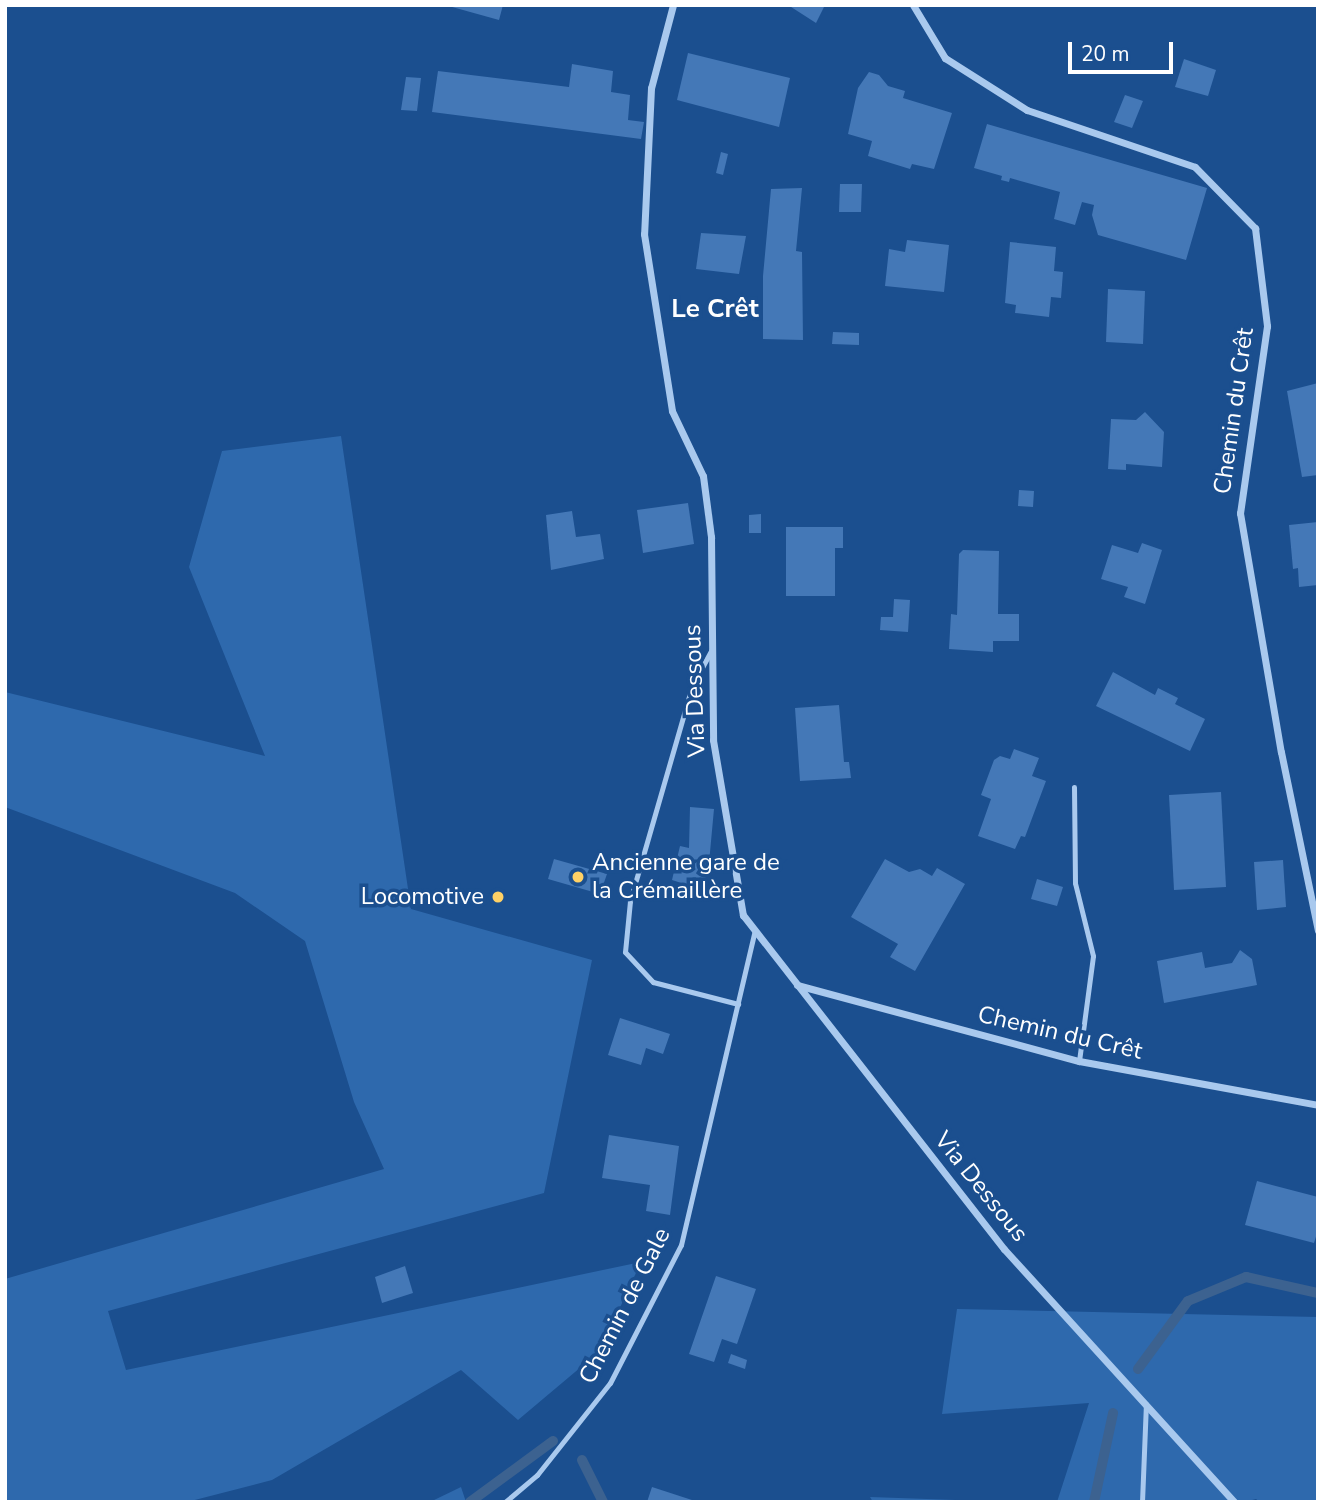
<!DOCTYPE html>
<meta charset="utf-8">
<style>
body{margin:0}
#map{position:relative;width:1323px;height:1507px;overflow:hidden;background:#1b4f8f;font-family:"Nunito Sans",sans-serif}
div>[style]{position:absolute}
.green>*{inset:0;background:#2e69ad}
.stream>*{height:10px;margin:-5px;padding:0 5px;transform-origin:5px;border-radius:5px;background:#3c6290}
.building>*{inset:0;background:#4478b7}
.lane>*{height:5px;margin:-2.5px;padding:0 2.5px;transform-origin:2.5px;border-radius:2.5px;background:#a9c9ee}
.street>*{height:7px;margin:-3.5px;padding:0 3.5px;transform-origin:3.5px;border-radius:3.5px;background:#a9c9ee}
.dots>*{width:19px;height:19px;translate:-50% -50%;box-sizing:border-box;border:4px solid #1b4f8f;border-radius:50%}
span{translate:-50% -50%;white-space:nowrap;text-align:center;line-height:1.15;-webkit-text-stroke:7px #1b4f8f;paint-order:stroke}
.street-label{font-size:24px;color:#fff}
.poi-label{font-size:24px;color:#fff}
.left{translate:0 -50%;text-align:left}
.right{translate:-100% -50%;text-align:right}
.neighbourhood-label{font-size:26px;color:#fff;font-weight:700}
.frame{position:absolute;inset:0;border:7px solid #fff;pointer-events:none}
.scale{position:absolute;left:1068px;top:42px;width:105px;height:32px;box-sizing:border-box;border:4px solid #fff;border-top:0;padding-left:9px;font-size:21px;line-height:24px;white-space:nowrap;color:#fff;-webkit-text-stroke:5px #1b4f8f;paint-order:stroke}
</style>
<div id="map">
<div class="green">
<i style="clip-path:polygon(341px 436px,411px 909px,592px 960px,544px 1193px,108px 1311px,126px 1370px,641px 1262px,600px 1351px,518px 1420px,461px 1370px,272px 1480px,187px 1502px,5px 1502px,5px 1279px,384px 1169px,354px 1102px,305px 941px,235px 893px,5px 807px,5px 692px,265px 756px,189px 567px,222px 451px)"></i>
<i style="clip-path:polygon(957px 1309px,1318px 1317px,1318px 1502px,1260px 1502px,1256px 1499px,1245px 1502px,1057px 1502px,1089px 1403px,942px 1414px)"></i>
<i style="clip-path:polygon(461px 1487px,466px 1502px,430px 1502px)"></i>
<i style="clip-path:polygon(870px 1497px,1013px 1502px,873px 1502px)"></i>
</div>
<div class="stream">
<i style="left:1138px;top:1369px;width:84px;rotate:-53.7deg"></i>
<i style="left:1188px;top:1301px;width:63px;rotate:-22.5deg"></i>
<i style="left:1246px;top:1277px;width:74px;rotate:12.5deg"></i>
<i style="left:582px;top:1460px;width:47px;rotate:63.4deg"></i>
<i style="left:470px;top:1502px;width:103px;rotate:-36.3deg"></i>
<i style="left:1094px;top:1502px;width:91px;rotate:-77.9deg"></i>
</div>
<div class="building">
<i style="clip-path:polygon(445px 5px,503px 5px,499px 20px)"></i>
<i style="clip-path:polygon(788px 5px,825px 5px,816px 23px)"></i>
<i style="clip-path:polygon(688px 53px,790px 78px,779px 127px,677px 100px)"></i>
<i style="clip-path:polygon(1184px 59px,1216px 70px,1208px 96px,1175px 87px)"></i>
<i style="clip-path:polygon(572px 64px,613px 71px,611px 92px,630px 95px,628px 120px,644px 122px,641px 139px,432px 112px,438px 71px,569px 87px)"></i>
<i style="clip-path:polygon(869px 72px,879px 75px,888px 86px,905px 91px,903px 98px,952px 113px,934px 169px,912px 164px,910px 169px,868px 156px,872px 141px,848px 134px,858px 88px)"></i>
<i style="clip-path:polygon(406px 77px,421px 78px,417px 111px,401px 110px)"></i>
<i style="clip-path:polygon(1125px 95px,1143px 101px,1132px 128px,1114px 122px)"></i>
<i style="clip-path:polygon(987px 124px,1207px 188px,1186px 260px,1098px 235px,1092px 215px,1094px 205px,1082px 202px,1075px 225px,1054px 219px,1060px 192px,1010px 178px,1009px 182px,1001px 180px,1002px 176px,974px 168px)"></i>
<i style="clip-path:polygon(721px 152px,728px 154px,723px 175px,716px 173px)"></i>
<i style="clip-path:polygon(840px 184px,862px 184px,861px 212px,839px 212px)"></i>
<i style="clip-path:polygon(802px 188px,796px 251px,802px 252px,803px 340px,763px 339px,763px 276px,771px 189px)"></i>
<i style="clip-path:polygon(701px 233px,746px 236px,739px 274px,696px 269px)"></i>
<i style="clip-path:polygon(907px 240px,949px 245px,944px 292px,885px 286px,889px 249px,905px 252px)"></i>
<i style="clip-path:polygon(1010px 242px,1056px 247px,1054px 271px,1063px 272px,1061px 298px,1051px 297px,1049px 317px,1015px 313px,1016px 305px,1005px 303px)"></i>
<i style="clip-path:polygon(1108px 289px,1145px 291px,1143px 344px,1106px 342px)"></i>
<i style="clip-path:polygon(833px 332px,859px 333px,859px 345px,832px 344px)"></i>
<i style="clip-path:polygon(1318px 383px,1318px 475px,1302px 477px,1287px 391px)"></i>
<i style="clip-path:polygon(1145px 412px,1164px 432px,1162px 467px,1126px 464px,1126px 470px,1108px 469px,1111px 419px,1136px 420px)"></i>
<i style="clip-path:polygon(1019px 490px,1034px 491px,1033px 507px,1018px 506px)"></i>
<i style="clip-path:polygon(688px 503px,694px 544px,643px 553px,637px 510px)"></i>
<i style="clip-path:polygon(572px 511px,576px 537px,600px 534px,604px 559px,551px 570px,546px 515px)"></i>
<i style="clip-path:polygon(761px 514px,761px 533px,749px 533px,749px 515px)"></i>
<i style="clip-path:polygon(1318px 522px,1318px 585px,1299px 587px,1298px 568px,1293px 569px,1289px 525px)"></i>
<i style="clip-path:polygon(786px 527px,843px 527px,843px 548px,835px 548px,835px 596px,786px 596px)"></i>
<i style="clip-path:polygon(1142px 543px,1162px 550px,1145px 604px,1124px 597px,1128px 587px,1101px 579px,1112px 545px,1138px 553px)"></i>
<i style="clip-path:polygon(963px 550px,999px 551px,998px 614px,1019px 614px,1019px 641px,993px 641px,993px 652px,949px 649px,951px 614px,957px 615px,959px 554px)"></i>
<i style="clip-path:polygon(894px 599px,910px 600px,908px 632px,880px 630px,881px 617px,893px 617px)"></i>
<i style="clip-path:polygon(1113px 672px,1155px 695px,1158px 688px,1178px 698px,1175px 704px,1205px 719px,1190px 751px,1096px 706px)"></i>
<i style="clip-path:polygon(839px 705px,844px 762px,849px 762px,851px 778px,800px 781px,795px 708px)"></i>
<i style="clip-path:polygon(1014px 749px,1039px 758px,1032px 776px,1046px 781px,1025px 837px,1021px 836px,1015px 849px,978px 836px,991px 799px,981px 795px,994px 760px,1000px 756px,1010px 759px)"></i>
<i style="clip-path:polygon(1221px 792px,1226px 887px,1174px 890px,1169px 795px)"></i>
<i style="clip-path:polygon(690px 807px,714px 809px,709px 863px,703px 890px,672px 880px,680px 846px,689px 848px)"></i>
<i style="clip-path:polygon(554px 859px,607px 874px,600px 894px,548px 879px)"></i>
<i style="clip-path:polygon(885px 859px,909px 872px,920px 869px,932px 876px,937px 868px,965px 884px,915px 971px,890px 957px,898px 944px,851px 917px)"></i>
<i style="clip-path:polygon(1283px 860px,1286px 907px,1257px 910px,1254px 862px)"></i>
<i style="clip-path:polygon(1037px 879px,1063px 887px,1057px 906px,1031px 899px)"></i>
<i style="clip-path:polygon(1240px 950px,1252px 959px,1257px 985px,1164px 1003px,1157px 961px,1202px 952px,1205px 968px,1232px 963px)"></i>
<i style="clip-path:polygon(620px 1018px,670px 1034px,663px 1054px,646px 1048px,641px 1065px,608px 1055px)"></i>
<i style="clip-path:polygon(609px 1135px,679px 1146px,670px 1215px,646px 1211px,650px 1185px,602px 1178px)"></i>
<i style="clip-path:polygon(1257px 1181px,1318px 1197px,1318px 1230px,1314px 1243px,1245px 1225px)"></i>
<i style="clip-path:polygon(405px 1266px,413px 1293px,382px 1303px,375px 1277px)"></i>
<i style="clip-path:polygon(716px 1276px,756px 1289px,737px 1344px,722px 1339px,714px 1362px,689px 1354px)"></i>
<i style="clip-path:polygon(731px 1354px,747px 1360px,745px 1369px,728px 1363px)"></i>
<i style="clip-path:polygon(652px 1487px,695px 1501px,695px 1502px,647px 1502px)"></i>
</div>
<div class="lane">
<i style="left:712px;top:649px;width:42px;rotate:118.4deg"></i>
<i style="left:692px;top:686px;width:224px;rotate:106.1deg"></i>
<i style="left:630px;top:901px;width:51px;rotate:95.6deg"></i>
<i style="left:625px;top:952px;width:41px;rotate:47deg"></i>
<i style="left:653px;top:982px;width:88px;rotate:14.5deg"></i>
<i style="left:1074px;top:787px;width:96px;rotate:89.4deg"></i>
<i style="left:1075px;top:883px;width:75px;rotate:76.1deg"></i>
<i style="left:1093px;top:956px;width:106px;rotate:97.6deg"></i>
<i style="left:505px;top:1502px;width:42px;rotate:-40.2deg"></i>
<i style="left:537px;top:1475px;width:117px;rotate:-51.6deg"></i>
<i style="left:610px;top:1383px;width:155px;rotate:-62.8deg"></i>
<i style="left:681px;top:1245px;width:324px;rotate:-76.8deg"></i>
<i style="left:1142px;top:1502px;width:98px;rotate:-87.7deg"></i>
</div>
<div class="street">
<i style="left:673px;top:5px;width:86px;rotate:104.8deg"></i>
<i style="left:651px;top:88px;width:146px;rotate:92.7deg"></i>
<i style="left:644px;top:234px;width:179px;rotate:81deg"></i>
<i style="left:672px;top:411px;width:72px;rotate:64.5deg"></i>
<i style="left:703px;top:476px;width:62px;rotate:82.5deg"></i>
<i style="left:711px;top:537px;width:203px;rotate:89.4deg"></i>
<i style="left:713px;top:740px;width:178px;rotate:80.3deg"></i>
<i style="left:743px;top:915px;width:424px;rotate:52deg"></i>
<i style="left:1004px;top:1249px;width:342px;rotate:47.7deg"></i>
<i style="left:913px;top:5px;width:62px;rotate:58.9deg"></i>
<i style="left:945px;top:58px;width:97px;rotate:32.4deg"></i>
<i style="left:1027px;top:110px;width:177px;rotate:18.7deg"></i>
<i style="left:1195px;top:167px;width:86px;rotate:45.5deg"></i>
<i style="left:1255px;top:228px;width:99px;rotate:83deg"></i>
<i style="left:1267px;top:326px;width:189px;rotate:98.2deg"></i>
<i style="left:1240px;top:513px;width:242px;rotate:80.3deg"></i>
<i style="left:1281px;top:752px;width:182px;rotate:78.3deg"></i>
<i style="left:797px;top:985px;width:292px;rotate:15.1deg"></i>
<i style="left:1079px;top:1061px;width:243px;rotate:10.4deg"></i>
</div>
<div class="dots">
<i style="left:578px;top:877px;background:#ffd166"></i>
<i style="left:498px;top:897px;background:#ffd166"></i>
</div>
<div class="street-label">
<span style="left:1234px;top:411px;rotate:-82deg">Chemin du Crêt</span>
<span style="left:695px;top:691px;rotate:-92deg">Via Dessous</span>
<span style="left:1060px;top:1033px;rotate:13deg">Chemin du Crêt</span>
<span style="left:981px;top:1187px;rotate:51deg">Via Dessous</span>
<span style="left:625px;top:1306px;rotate:-63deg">Chemin de Gale</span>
</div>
<div class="poi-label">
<span class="left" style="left:592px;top:877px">Ancienne gare de<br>la Crémaillère</span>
<span class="right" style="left:484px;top:897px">Locomotive</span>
</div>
<div class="neighbourhood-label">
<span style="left:715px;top:309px">Le Crêt</span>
</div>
<div class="frame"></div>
<div class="scale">20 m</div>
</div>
